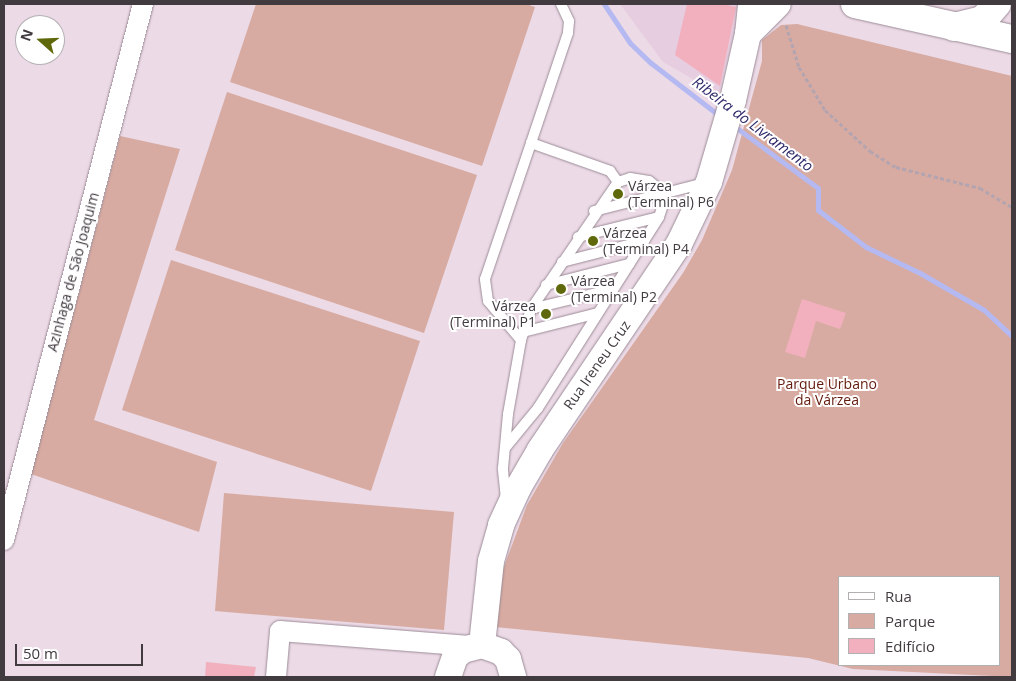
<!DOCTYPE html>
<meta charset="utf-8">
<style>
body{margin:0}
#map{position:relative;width:1016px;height:681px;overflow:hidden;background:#ecdae7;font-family:"Open Sans",sans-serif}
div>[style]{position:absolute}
.built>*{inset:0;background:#e6cddf}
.green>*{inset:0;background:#d7aba1}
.stream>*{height:5px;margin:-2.5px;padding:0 2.5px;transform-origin:2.5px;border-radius:2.5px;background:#b5b9f1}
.building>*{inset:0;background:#f2b0be}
.path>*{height:3px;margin-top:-1.5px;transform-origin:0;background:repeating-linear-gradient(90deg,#b3a4af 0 4px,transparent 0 6.5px)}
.roads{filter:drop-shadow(0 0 1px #9c8c97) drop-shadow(0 0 1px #9c8c97)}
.service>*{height:10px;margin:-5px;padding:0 5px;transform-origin:5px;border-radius:5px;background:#fff}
.minor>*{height:20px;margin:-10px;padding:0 10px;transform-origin:10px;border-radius:10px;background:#fff}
.tertiary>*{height:26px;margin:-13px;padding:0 13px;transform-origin:13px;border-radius:13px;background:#fff}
.primary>*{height:28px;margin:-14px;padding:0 14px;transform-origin:14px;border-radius:14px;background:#fff}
.dots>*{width:14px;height:14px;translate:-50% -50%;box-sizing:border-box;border:2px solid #fff;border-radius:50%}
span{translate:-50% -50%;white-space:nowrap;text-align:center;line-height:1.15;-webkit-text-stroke:4px #fff;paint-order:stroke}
.poi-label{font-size:14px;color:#413a3f}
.left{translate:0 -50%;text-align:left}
.right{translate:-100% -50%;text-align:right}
.street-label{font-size:14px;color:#413a3f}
.park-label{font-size:14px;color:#641a0d}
.water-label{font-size:15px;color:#2e2a6b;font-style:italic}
.frame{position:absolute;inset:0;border:5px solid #413a3f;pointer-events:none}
.legend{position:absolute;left:838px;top:576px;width:162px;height:90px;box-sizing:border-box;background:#fff;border:1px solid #b3b0b2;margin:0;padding:6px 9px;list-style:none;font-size:15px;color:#413a3f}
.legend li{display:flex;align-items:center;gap:10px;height:25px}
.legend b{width:25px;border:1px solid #b3b0b2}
.north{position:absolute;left:15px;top:15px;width:50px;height:50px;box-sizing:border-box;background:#fff;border:1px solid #b3b0b2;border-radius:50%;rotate:290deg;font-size:14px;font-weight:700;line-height:20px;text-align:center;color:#413a3f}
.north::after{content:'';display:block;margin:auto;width:18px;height:22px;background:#5f680b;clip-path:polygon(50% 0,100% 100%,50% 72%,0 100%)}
.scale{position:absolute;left:15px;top:644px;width:128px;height:22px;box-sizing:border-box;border:2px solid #413a3f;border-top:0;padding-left:6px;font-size:15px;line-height:18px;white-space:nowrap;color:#413a3f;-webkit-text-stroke:4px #fff;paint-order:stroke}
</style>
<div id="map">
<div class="built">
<i style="clip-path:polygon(620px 4px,741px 4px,719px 94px,663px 62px)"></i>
</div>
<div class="green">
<i style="clip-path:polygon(256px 4px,526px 4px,535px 7px,482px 166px,230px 82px)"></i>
<i style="clip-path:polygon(evenodd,797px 24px,1012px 76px,1012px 677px,853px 669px,808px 658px,495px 627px,502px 572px,527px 505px,563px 443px,683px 273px,702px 240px,732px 170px,762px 61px,762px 40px,781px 25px,797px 24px,840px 577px,1000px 577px,1000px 665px,840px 665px,840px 577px)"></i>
<i style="clip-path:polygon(227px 92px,477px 175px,424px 333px,175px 250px)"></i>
<i style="clip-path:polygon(120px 136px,180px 149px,94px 420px,217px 462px,199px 532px,31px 474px)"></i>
<i style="clip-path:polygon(171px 260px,420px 341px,371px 491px,122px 410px)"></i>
<i style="clip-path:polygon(224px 493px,454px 512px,444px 630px,215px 611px)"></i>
</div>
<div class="stream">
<i style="left:604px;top:4px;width:47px;rotate:56.3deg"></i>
<i style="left:630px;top:43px;width:29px;rotate:44deg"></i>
<i style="left:651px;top:63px;width:88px;rotate:37.6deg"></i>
<i style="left:734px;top:126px;width:104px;rotate:36.4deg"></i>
<i style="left:818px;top:188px;width:22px;rotate:90deg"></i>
<i style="left:818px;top:210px;width:61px;rotate:37.6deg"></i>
<i style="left:866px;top:247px;width:60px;rotate:25.7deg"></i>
<i style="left:920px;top:273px;width:74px;rotate:30deg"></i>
<i style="left:984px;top:310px;width:38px;rotate:43deg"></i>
</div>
<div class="building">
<i style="clip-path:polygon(687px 4px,722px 4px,736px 7px,720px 86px,675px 55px)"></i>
<i style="clip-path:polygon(802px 299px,846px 313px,840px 329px,816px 321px,805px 358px,785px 352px)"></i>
<i style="clip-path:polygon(206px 662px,256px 667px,254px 677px,205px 677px)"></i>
</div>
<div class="path">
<i style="left:786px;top:25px;width:44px;rotate:72.8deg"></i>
<i style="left:799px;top:67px;width:50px;rotate:58.8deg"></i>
<i style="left:825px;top:110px;width:61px;rotate:42.3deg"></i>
<i style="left:870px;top:151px;width:31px;rotate:32deg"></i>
<i style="left:896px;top:167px;width:87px;rotate:14deg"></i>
<i style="left:980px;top:188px;width:37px;rotate:31deg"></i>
</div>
<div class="roads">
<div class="service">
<i style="left:561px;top:4px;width:19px;rotate:65deg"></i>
<i style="left:569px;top:21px;width:12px;rotate:95deg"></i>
<i style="left:568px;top:33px;width:116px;rotate:108.6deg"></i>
<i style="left:531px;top:143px;width:84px;rotate:19.5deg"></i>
<i style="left:610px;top:171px;width:14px;rotate:54deg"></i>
<i style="left:594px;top:211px;width:114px;rotate:-14.2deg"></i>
<i style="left:578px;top:237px;width:83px;rotate:-13.9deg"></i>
<i style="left:562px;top:262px;width:85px;rotate:-14.4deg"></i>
<i style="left:546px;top:285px;width:86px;rotate:-14.2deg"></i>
<i style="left:531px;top:309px;width:84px;rotate:-13.7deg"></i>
<i style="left:523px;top:332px;width:77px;rotate:-14.2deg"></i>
<i style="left:521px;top:340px;width:51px;rotate:-130.2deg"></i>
<i style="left:488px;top:301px;width:22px;rotate:-98deg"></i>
<i style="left:485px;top:279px;width:144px;rotate:-71.3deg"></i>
<i style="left:505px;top:448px;width:52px;rotate:-50.5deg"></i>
<i style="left:538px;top:408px;width:226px;rotate:-57.6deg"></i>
<i style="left:659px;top:217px;width:23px;rotate:-72deg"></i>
<i style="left:506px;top:499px;width:31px;rotate:-96deg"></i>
<i style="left:503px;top:468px;width:54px;rotate:-84.7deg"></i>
<i style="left:508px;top:414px;width:75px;rotate:-80deg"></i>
<i style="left:521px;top:340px;width:33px;rotate:-72deg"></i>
<i style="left:531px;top:309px;width:154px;rotate:-55.6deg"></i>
<i style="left:618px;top:182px;width:13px;rotate:-18deg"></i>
<i style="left:630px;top:178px;width:19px;rotate:9deg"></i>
<i style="left:649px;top:181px;width:22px;rotate:39deg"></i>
</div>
<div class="minor">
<i style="left:4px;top:540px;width:554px;rotate:-75.46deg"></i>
<i style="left:276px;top:677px;width:46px;rotate:-85deg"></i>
<i style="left:280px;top:631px;width:193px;rotate:4.5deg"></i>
</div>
<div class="tertiary">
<i style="left:748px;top:34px;width:42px;rotate:-45deg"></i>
<i style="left:482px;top:645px;width:84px;rotate:-83.9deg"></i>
<i style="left:491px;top:561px;width:37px;rotate:-74deg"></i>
<i style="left:501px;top:525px;width:41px;rotate:-65.3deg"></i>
<i style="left:518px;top:488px;width:44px;rotate:-59.9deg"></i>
<i style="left:540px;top:450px;width:249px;rotate:-56deg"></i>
<i style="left:679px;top:244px;width:69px;rotate:-64.2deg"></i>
<i style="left:709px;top:182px;width:85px;rotate:-73.7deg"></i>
<i style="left:733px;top:100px;width:68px;rotate:-77.2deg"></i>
<i style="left:748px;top:34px;width:30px;rotate:-84deg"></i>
<i style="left:448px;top:677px;width:21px;rotate:-71deg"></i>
<i style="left:455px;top:657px;width:11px;rotate:-41deg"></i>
<i style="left:463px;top:650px;width:20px;rotate:-15deg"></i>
<i style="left:482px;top:645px;width:20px;rotate:20deg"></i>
<i style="left:501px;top:652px;width:10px;rotate:45deg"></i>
<i style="left:508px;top:659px;width:19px;rotate:74deg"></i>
</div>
<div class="primary">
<i style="left:855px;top:4px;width:161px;rotate:12.6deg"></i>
<i style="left:954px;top:27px;width:30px;rotate:-14deg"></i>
<i style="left:983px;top:20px;width:21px;rotate:-49deg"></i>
</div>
</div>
<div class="dots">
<i style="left:618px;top:194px;background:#5f680b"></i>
<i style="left:593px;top:241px;background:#5f680b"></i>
<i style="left:561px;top:289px;background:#5f680b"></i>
<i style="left:546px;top:314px;background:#5f680b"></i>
</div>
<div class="poi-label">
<span class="left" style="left:628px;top:194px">Várzea<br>(Terminal) P6</span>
<span class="left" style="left:603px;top:241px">Várzea<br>(Terminal) P4</span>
<span class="left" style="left:571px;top:289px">Várzea<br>(Terminal) P2</span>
<span class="right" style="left:536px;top:314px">Várzea<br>(Terminal) P1</span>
</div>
<div class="street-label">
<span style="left:73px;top:272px;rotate:-75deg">Azinhaga de São Joaquim</span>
<span style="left:597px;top:365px;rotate:-55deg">Rua Ireneu Cruz</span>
</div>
<div class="park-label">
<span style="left:827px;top:392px">Parque Urbano<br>da Várzea</span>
</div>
<div class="water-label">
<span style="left:753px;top:124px;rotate:37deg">Ribeira do Livramento</span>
</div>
<div class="frame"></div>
<ul class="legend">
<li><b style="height:6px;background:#fff"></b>Rua</li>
<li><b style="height:14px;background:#d7aba1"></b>Parque</li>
<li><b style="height:14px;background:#f2b0be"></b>Edifício</li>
</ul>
<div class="north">N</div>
<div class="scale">50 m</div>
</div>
